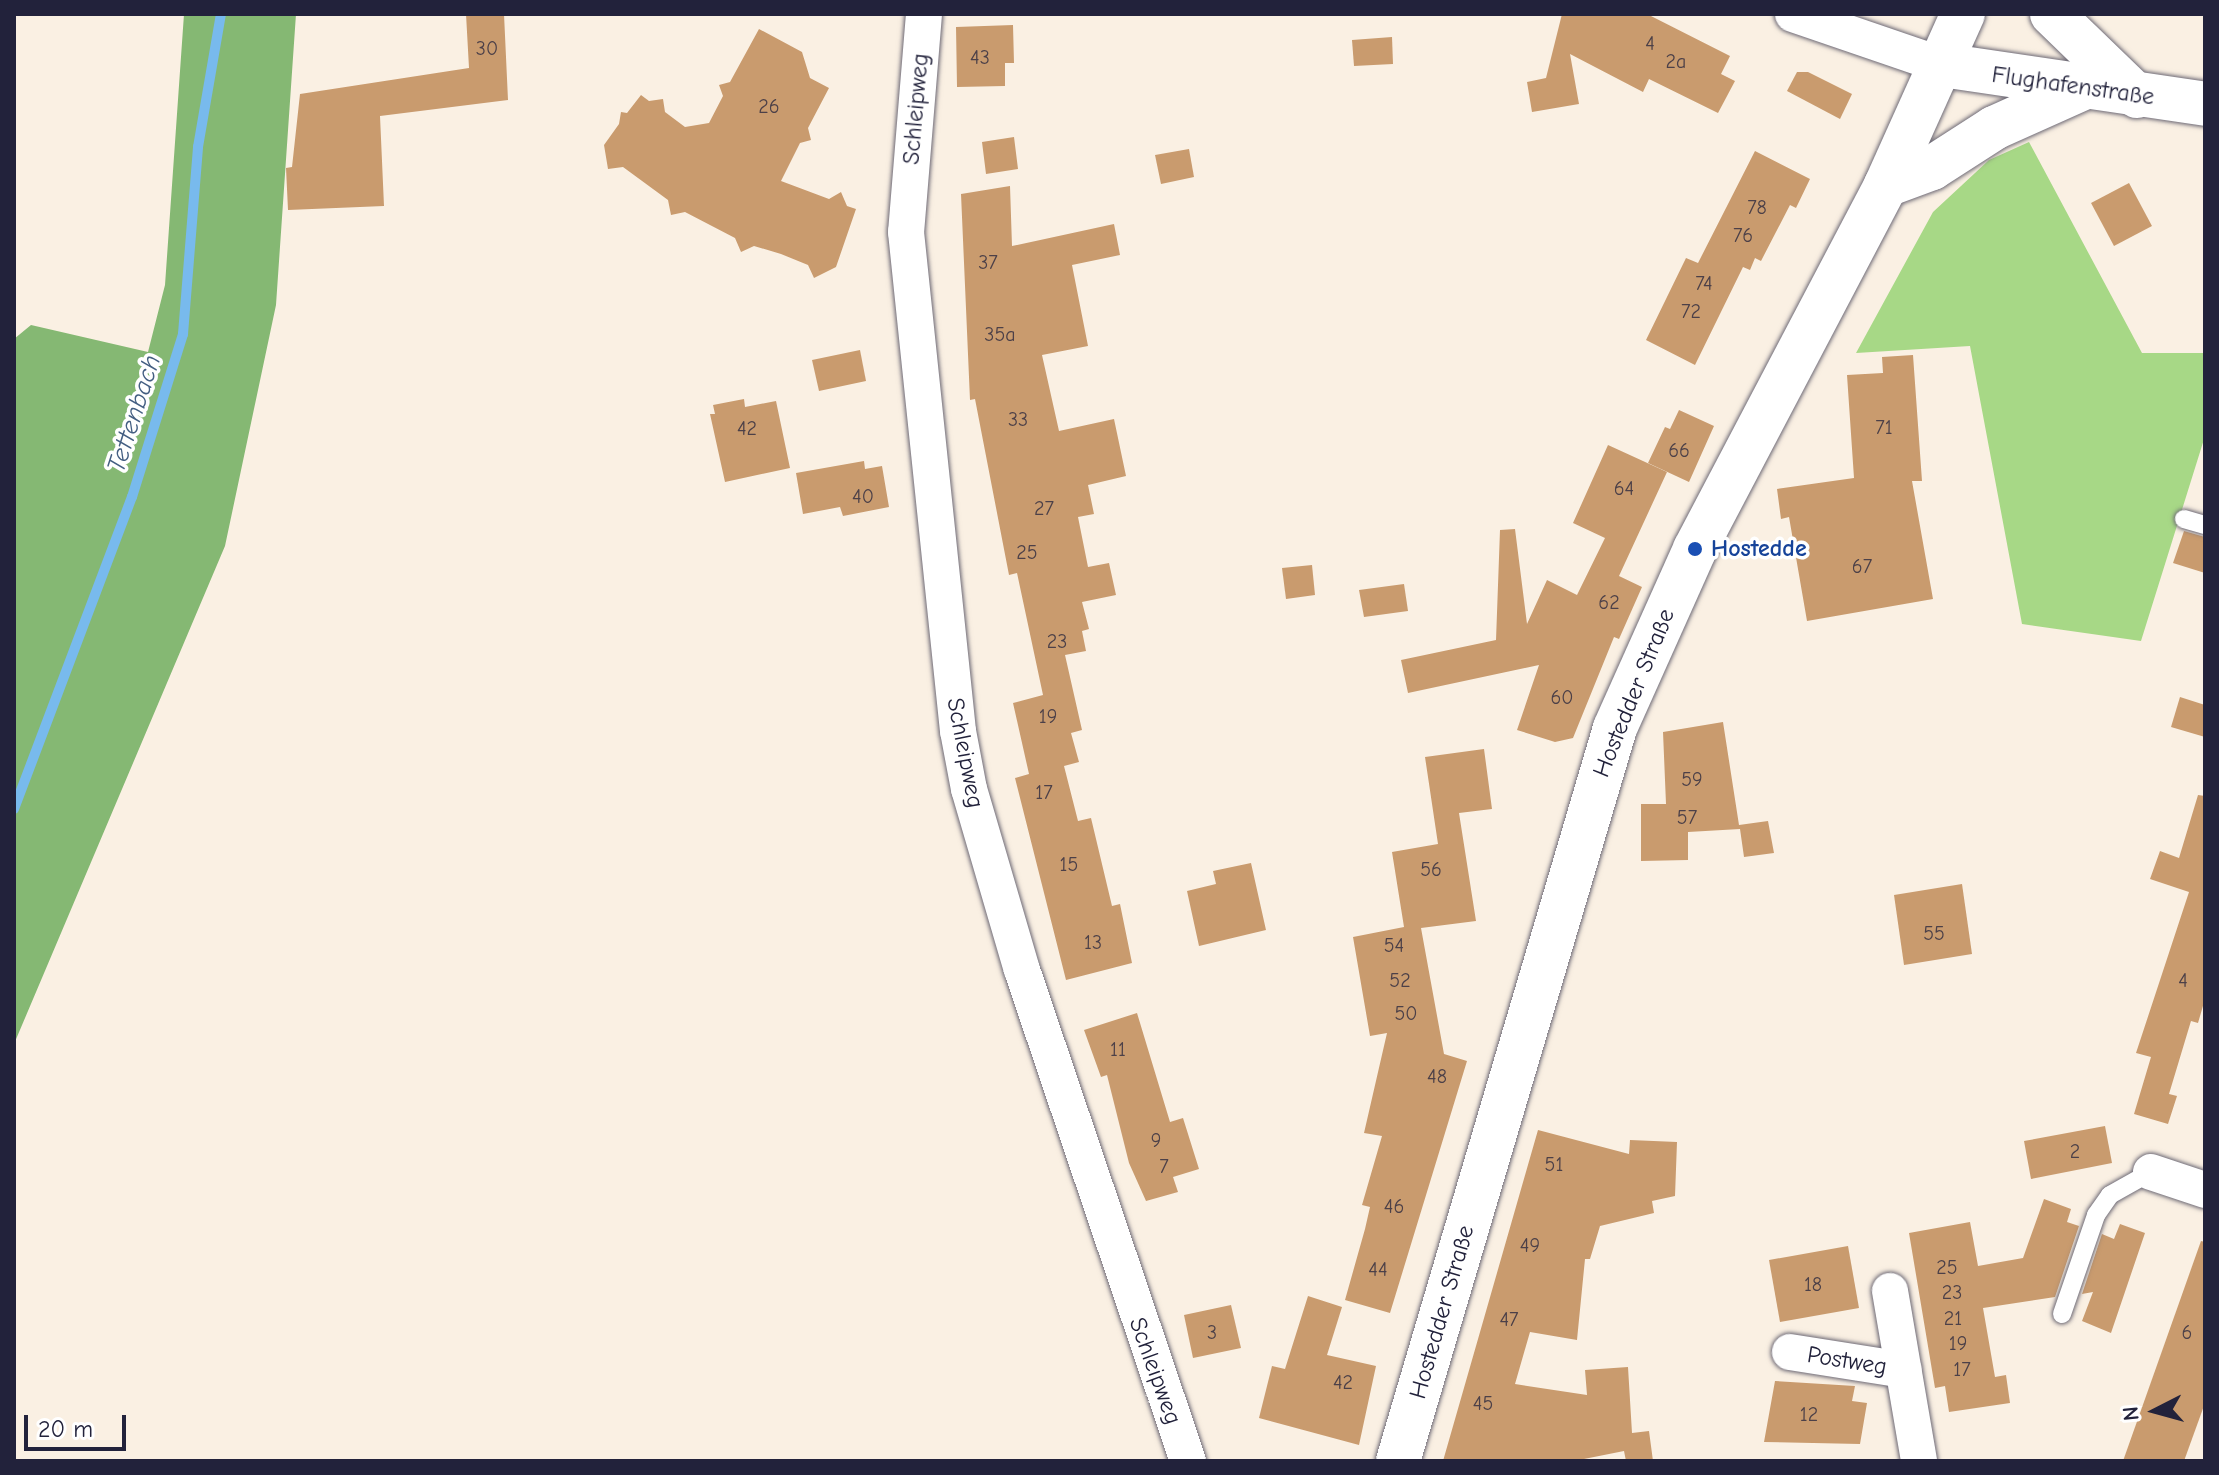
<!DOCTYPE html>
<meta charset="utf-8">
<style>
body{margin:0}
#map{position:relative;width:2219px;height:1475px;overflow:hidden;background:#faf0e3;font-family:"Comic Neue",sans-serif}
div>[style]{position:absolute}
.green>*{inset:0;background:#a7d886}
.forest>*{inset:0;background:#85b873}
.stream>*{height:10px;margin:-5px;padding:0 5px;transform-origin:5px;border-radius:5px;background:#78baed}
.building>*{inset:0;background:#c99b6e}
.roads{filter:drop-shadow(0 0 2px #6e6a76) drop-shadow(0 0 2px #6e6a76)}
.lane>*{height:18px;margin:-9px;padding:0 9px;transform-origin:9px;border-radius:9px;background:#fff}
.street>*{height:36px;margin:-18px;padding:0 18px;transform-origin:18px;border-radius:18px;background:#fff}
.secondary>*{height:44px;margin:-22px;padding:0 22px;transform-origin:22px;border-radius:22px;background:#fff}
.dots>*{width:22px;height:22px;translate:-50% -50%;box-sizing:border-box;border:4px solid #fff;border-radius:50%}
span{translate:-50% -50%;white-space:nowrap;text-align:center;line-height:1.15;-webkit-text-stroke:7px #fff;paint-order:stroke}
.number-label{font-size:20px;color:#4c4048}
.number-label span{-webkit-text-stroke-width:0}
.street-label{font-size:24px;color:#22223b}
.transit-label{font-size:24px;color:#164399;font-weight:700}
.left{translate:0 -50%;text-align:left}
.water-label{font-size:26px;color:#445f82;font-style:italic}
.frame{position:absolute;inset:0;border:16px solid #22223b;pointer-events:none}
.north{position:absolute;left:2115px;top:1371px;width:80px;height:80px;-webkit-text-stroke:6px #fff;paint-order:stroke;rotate:264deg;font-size:22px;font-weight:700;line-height:32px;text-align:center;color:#22223b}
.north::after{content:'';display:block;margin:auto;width:28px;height:36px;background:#22223b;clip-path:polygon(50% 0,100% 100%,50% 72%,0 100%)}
.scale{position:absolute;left:24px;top:1415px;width:102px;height:36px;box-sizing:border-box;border:4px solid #22223b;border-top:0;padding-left:10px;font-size:24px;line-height:28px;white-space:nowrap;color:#22223b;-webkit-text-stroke:6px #fff;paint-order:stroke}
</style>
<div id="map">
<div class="green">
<i style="clip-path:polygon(2029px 142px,2142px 353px,2205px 353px,2205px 436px,2141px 641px,2022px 624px,1970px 346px,1856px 353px,1933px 212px,1989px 160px)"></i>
</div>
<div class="forest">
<i style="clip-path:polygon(184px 14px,296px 14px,276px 305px,225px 546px,14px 1044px,14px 339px,31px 325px,148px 352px,165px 285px)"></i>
</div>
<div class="stream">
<i style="left:14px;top:809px;width:334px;rotate:-69.3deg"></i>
<i style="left:132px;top:497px;width:171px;rotate:-72.6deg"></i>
<i style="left:183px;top:334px;width:188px;rotate:-85.4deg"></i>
<i style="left:198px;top:147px;width:135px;rotate:-80.2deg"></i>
</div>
<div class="building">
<i style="clip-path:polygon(466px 14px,504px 14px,508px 100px,380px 116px,384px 206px,288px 210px,286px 168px,292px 167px,300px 94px,469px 68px)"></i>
<i style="clip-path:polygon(1562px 14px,1647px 14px,1730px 56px,1721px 74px,1735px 81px,1718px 113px,1649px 79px,1643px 92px,1570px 54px,1579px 104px,1532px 112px,1527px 82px,1546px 78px)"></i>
<i style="clip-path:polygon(1013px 25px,1014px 63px,1005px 63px,1005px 86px,957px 87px,956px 27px)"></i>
<i style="clip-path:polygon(759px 29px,802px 52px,810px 78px,829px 88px,808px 128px,811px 140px,800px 143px,781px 181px,829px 199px,841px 192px,847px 206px,856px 209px,836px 267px,814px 278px,808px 265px,781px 254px,754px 246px,741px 252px,735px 238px,685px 212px,671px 215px,668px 200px,623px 167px,608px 169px,604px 145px,619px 124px,621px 112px,627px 113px,641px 95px,649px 101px,663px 99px,665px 112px,685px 127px,709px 123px,723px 96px,719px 85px,730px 82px)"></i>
<i style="clip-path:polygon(1392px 37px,1393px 64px,1354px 66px,1352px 40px)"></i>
<i style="clip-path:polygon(1797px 72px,1808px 72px,1852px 94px,1840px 119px,1787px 91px)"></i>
<i style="clip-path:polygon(1014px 137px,1018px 169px,986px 174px,982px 142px)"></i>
<i style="clip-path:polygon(1189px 149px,1194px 177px,1161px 184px,1155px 155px)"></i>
<i style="clip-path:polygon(1755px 151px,1810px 179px,1796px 208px,1790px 205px,1761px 261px,1755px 258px,1750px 270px,1743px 267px,1695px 365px,1646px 340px,1686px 258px,1698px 263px)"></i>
<i style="clip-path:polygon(2129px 183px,2152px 226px,2114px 246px,2091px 203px)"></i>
<i style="clip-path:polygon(1010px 186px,1012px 246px,1114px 224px,1120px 255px,1072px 265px,1088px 346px,1042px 355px,1059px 431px,1114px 419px,1126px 476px,1088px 485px,1094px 514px,1078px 517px,1088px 567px,1109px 563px,1116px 595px,1082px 602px,1089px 629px,1082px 631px,1086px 651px,1065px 655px,1082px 730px,1071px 733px,1079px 762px,1064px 766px,1078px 821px,1091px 818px,1112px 906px,1120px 904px,1132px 963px,1066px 980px,1015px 778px,1029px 774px,1013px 703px,1043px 695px,1017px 573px,1009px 575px,975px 399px,970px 400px,961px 194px)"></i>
<i style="clip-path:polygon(860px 350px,866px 381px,819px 391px,812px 360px)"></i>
<i style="clip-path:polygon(1913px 355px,1922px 481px,1912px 481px,1933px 599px,1807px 621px,1789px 517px,1781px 519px,1777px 489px,1854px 478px,1847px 375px,1883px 373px,1882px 357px)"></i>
<i style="clip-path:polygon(744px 399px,745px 407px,776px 401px,790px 468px,725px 482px,710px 414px,715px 414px,713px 405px)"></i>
<i style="clip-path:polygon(1679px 410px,1714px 426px,1689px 482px,1648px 463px,1665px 427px,1670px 429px)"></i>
<i style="clip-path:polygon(1608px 445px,1667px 472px,1619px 576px,1642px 587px,1619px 639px,1614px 637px,1573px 738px,1555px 742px,1517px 730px,1539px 665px,1408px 693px,1401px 660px,1496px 640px,1500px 530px,1515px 529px,1527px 624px,1547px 580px,1577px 595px,1605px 538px,1573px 523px)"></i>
<i style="clip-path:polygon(864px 461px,865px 469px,882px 466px,889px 507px,843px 516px,840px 507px,803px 514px,796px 473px)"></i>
<i style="clip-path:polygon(2184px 531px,2205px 537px,2205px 573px,2173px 563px)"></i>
<i style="clip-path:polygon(1312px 565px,1315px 595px,1286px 599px,1282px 568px)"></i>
<i style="clip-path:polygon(1404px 584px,1408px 611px,1364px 617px,1359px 590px)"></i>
<i style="clip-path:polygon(2180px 697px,2205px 705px,2205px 737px,2171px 727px)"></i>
<i style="clip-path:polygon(1723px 722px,1739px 825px,1768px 821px,1774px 853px,1744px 857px,1740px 829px,1688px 832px,1688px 860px,1641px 861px,1641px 804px,1666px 804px,1663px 732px)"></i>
<i style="clip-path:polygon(1484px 749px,1492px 809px,1459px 813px,1476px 921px,1421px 928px,1444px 1054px,1467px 1061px,1390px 1313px,1345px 1300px,1365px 1229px,1370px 1207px,1362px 1205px,1382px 1136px,1364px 1133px,1387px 1033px,1370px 1036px,1353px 937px,1404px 927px,1392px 852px,1438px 844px,1425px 757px)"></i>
<i style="clip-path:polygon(2198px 795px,2205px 796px,2205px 999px,2198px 1023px,2191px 1021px,2169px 1094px,2177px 1096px,2168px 1124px,2134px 1114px,2151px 1057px,2136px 1053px,2189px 892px,2150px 879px,2160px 851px,2179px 858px)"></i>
<i style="clip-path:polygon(1251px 863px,1266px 930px,1199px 946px,1187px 891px,1216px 884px,1213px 871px)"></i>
<i style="clip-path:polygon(1962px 884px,1972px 954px,1904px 965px,1894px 895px)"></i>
<i style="clip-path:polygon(1137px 1013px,1170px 1122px,1183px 1118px,1199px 1169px,1173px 1177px,1178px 1192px,1146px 1201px,1129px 1163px,1107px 1075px,1101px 1077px,1084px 1030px)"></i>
<i style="clip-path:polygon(2105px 1126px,2112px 1163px,2031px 1179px,2024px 1141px)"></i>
<i style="clip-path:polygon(1538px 1130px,1629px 1154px,1630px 1140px,1677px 1142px,1675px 1196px,1652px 1201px,1654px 1213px,1600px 1226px,1590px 1259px,1585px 1259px,1577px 1340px,1530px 1332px,1515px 1384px,1587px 1395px,1585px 1370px,1628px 1367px,1632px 1433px,1649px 1431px,1653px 1461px,1626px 1461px,1624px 1451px,1574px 1461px,1443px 1461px)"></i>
<i style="clip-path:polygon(2044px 1199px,2071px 1209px,2067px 1222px,2079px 1226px,2055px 1297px,1983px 1308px,1995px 1377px,2006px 1375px,2010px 1403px,1949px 1412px,1945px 1386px,1935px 1388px,1909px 1233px,1970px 1222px,1978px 1266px,2023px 1258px)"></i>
<i style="clip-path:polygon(2120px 1224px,2145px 1233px,2111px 1333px,2082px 1321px,2093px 1292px,2082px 1294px,2102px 1234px,2114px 1239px)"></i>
<i style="clip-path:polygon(2201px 1241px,2205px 1242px,2205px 1403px,2184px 1461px,2123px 1461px)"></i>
<i style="clip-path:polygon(1848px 1246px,1859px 1308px,1780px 1322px,1769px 1260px)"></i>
<i style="clip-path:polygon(1308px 1296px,1342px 1307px,1327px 1355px,1376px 1366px,1359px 1445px,1259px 1418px,1272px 1366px,1285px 1369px)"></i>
<i style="clip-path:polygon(1231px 1305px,1241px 1348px,1193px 1358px,1184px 1315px)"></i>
<i style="clip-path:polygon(1775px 1381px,1855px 1386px,1852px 1401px,1867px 1403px,1860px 1444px,1764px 1442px)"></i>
</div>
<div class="roads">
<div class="lane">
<i style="left:2184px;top:519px;width:22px;rotate:16deg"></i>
<i style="left:2062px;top:1314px;width:105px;rotate:-71deg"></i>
<i style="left:2096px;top:1215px;width:24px;rotate:-55deg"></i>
<i style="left:2110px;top:1195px;width:47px;rotate:-29.3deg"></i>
</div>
<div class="street">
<i style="left:924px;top:14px;width:219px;rotate:94.7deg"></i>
<i style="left:906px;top:232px;width:502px;rotate:84.05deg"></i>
<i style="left:958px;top:731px;width:59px;rotate:79.3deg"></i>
<i style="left:969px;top:789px;width:189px;rotate:73.7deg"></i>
<i style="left:1022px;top:970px;width:518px;rotate:71.32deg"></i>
<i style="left:1793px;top:14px;width:157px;rotate:18.9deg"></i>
<i style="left:2151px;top:1172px;width:57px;rotate:18.4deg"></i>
<i style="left:1890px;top:1291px;width:172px;rotate:80.3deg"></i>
<i style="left:1790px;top:1352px;width:115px;rotate:9deg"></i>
</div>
<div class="secondary">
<i style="left:2052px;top:14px;width:118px;rotate:44deg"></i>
<i style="left:1942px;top:65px;width:266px;rotate:8.4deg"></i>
<i style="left:1886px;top:185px;width:49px;rotate:-20.3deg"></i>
<i style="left:1932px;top:168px;width:74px;rotate:-32.8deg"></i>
<i style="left:1994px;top:128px;width:98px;rotate:-24.2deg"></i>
<i style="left:1398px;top:1461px;width:764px;rotate:-73.51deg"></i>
<i style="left:1615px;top:728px;width:196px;rotate:-65.9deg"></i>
<i style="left:1695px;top:549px;width:411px;rotate:-62.3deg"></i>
<i style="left:1886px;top:185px;width:188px;rotate:-65.8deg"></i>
</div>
</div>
<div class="dots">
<i style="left:1695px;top:549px;background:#1a4fb4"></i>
</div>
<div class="number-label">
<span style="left:1650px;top:43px">4</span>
<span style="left:487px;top:48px">30</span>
<span style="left:980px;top:57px">43</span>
<span style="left:1676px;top:61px">2a</span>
<span style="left:769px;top:106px">26</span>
<span style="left:1757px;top:207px">78</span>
<span style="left:1743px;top:235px">76</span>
<span style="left:988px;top:262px">37</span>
<span style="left:1704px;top:283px">74</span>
<span style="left:1691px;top:311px">72</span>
<span style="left:1000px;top:334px">35a</span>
<span style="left:1018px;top:419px">33</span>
<span style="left:1884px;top:427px">71</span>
<span style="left:747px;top:428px">42</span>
<span style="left:1679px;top:450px">66</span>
<span style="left:1624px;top:488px">64</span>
<span style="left:863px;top:496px">40</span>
<span style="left:1044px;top:508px">27</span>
<span style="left:1027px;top:552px">25</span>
<span style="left:1862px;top:566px">67</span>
<span style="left:1609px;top:602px">62</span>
<span style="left:1057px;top:641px">23</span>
<span style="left:1562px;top:697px">60</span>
<span style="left:1048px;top:716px">19</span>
<span style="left:1692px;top:779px">59</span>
<span style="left:1044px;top:792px">17</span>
<span style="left:1687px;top:817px">57</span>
<span style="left:1069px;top:864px">15</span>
<span style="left:1431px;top:869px">56</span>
<span style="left:1934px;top:933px">55</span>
<span style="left:1093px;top:942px">13</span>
<span style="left:1394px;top:945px">54</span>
<span style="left:1400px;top:980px">52</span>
<span style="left:2183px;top:980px">4</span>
<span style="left:1406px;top:1013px">50</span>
<span style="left:1118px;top:1049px">11</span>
<span style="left:1437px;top:1076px">48</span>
<span style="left:1156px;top:1140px">9</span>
<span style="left:2075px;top:1151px">2</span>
<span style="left:1554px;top:1164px">51</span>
<span style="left:1164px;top:1166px">7</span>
<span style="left:1394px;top:1206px">46</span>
<span style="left:1530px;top:1245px">49</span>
<span style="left:1947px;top:1267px">25</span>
<span style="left:1378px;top:1269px">44</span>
<span style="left:1813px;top:1284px">18</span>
<span style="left:1952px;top:1292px">23</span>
<span style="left:1953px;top:1318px">21</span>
<span style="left:1509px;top:1319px">47</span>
<span style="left:1212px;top:1332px">3</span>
<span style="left:2187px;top:1332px">6</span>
<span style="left:1958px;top:1343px">19</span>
<span style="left:1962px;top:1369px">17</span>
<span style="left:1343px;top:1382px">42</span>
<span style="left:1483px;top:1403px">45</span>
<span style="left:1809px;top:1414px">12</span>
</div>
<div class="street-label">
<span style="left:2073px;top:86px;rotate:8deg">Flughafenstraße</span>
<span style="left:916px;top:109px;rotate:-85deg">Schleipweg</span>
<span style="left:1634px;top:693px;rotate:-68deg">Hostedder Straße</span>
<span style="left:965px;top:753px;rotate:79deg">Schleipweg</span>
<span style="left:1442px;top:1312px;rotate:-74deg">Hostedder Straße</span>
<span style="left:1847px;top:1361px;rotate:9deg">Postweg</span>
<span style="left:1155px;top:1371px;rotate:70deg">Schleipweg</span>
</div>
<div class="transit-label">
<span class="left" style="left:1711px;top:549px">Hostedde</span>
</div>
<div class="water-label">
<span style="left:135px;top:414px;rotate:-72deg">Tettenbach</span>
</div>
<div class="frame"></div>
<div class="north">N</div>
<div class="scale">20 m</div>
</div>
